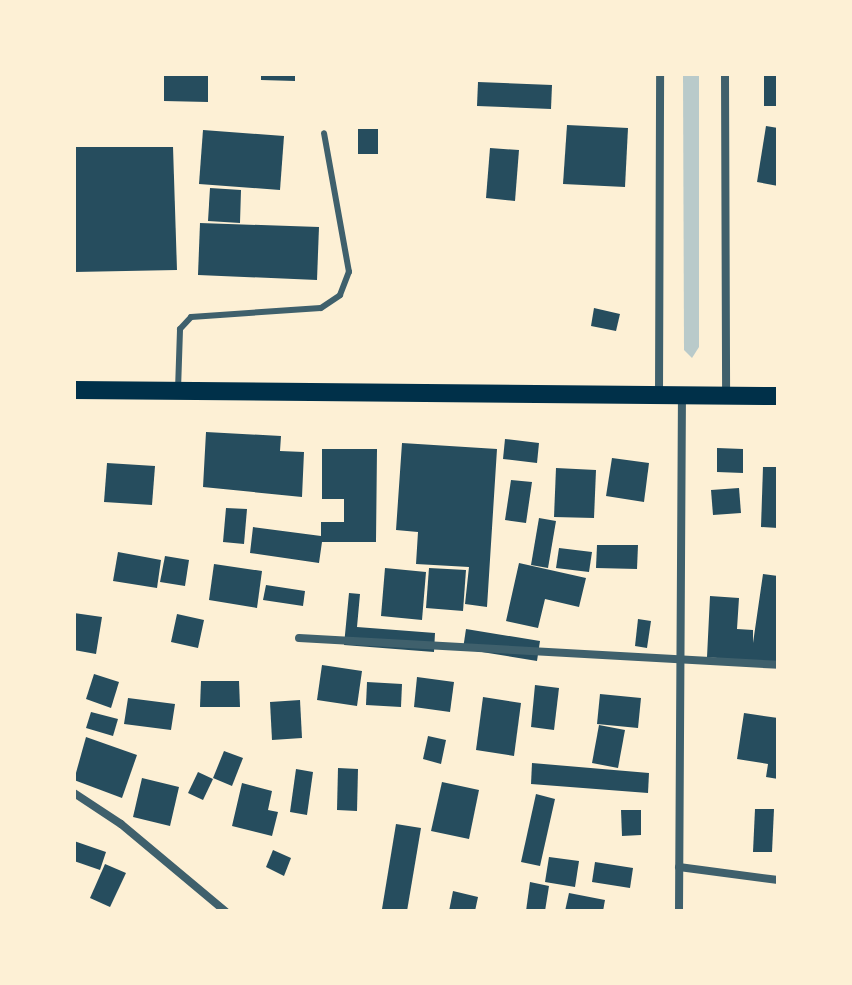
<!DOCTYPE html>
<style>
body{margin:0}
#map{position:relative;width:852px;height:985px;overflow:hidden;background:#fdf0d5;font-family:"Alegreya Sans",sans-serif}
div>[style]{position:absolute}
.green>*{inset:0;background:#b9caca}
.building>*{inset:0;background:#264d5e}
.service>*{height:6px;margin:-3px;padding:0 3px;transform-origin:3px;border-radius:3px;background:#3f606c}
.minor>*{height:8px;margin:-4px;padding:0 4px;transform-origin:4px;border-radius:4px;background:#3f606c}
.primary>*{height:18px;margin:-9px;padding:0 9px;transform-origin:9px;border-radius:9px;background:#003049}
span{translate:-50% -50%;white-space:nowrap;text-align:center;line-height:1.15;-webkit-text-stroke:8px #fdf0d5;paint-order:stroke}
.frame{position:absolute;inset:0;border:76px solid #fdf0d5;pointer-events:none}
</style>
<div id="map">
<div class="green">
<i style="clip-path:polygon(683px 74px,699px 74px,699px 347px,692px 358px,684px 350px)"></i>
</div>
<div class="building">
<i style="clip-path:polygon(164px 74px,208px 74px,208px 102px,164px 101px)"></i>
<i style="clip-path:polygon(261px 74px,295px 74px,295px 81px,261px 80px)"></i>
<i style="clip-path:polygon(764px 74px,778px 74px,778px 106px,764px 106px)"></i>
<i style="clip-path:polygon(478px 82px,552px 85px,551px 109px,477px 106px)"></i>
<i style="clip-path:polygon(567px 125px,628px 128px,625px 187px,563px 184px)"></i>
<i style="clip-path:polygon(766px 126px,778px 128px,778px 186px,757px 182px)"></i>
<i style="clip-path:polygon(358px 129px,378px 129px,378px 154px,358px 154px)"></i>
<i style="clip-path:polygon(203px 130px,284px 136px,280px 190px,199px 184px)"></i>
<i style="clip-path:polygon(74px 147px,173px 147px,177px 270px,74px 272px)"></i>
<i style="clip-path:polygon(490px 148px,519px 150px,515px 201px,486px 198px)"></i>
<i style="clip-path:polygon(210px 188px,241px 190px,240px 223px,208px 221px)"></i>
<i style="clip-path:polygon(200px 223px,319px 227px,317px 280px,198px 275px)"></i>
<i style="clip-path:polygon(594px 308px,620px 314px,616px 331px,591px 326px)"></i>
<i style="clip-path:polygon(206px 432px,281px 436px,280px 451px,304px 452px,302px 497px,203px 487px)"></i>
<i style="clip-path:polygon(505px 439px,539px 443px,537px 463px,503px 459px)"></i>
<i style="clip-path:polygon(402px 443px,497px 449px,487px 607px,465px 604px,469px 567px,416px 564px,418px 532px,396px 530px)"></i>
<i style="clip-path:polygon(717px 448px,743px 449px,743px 473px,717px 472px)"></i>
<i style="clip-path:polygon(322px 449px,377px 449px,376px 542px,322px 542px,319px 563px,250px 553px,253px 527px,321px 536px,321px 522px,344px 522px,344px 499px,322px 499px)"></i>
<i style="clip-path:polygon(612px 458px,649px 463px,644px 502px,606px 496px)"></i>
<i style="clip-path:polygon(107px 463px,155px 466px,152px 505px,104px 502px)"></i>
<i style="clip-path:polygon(763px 467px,778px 467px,778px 528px,761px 527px)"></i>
<i style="clip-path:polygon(556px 468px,596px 470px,594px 518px,554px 517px)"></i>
<i style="clip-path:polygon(511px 480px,532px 482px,526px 523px,505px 520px)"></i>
<i style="clip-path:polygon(739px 488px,741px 513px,713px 515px,711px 490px)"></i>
<i style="clip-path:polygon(226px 508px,247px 509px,244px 544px,223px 542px)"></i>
<i style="clip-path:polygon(539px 518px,556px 521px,548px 568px,531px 565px)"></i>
<i style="clip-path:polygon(597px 545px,638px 545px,637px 569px,596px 568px)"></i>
<i style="clip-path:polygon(559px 548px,592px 552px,589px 572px,556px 568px)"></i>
<i style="clip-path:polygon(118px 552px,161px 560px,157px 588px,113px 581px)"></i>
<i style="clip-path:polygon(165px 556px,189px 560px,185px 586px,160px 582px)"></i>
<i style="clip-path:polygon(519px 563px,586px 578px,579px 607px,545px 599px,538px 628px,506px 621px)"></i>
<i style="clip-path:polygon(214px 564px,262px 571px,257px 608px,209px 600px)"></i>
<i style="clip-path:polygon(385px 568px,426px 572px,422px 620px,381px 616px)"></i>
<i style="clip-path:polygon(429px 568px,466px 570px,463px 611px,426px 608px)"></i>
<i style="clip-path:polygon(763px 574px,778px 576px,778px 664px,707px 657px,710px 596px,739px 598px,737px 629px,753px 630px,753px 643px)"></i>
<i style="clip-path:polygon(266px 585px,305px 591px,303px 606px,263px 600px)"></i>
<i style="clip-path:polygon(349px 593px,360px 594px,357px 627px,435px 633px,434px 652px,344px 645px)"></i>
<i style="clip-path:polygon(74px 613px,102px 617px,96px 654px,74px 650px)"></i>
<i style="clip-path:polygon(177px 614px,204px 620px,198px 648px,171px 642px)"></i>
<i style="clip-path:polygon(638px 619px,651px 621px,647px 648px,635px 646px)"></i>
<i style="clip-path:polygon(466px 629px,540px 641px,537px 661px,463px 649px)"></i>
<i style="clip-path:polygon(322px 665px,362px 671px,357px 706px,317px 700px)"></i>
<i style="clip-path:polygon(94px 674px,119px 682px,111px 708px,86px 699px)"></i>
<i style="clip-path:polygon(417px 677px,454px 682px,450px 712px,414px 707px)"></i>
<i style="clip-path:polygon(201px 681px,239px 681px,240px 707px,200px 707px)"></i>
<i style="clip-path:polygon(367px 682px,402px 684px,401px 707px,366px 705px)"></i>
<i style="clip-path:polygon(535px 685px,559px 688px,554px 730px,531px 727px)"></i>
<i style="clip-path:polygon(600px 694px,641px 698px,638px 728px,597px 724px)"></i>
<i style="clip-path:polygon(483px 697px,521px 703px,514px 756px,476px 750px)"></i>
<i style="clip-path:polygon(128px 698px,175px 704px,171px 730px,124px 724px)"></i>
<i style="clip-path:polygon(300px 700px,302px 738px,272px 740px,270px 702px)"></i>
<i style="clip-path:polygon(91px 712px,118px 719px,113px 736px,86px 728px)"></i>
<i style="clip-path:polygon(744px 713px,778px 718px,778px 779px,766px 777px,768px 764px,737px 759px)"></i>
<i style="clip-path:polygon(599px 725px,625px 730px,618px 768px,592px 763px)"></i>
<i style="clip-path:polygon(428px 736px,446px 740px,441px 764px,423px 759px)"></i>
<i style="clip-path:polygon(86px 737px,137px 755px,122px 798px,74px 780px)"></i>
<i style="clip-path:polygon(224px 751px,243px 758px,232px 786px,213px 778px)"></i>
<i style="clip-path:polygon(532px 763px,649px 773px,648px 793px,531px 784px)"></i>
<i style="clip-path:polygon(338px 768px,358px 769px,357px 811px,337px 810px)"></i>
<i style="clip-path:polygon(296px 769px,313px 772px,307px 815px,290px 812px)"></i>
<i style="clip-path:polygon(198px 772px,213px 779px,203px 800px,188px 793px)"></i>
<i style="clip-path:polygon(142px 778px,179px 787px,170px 826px,133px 817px)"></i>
<i style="clip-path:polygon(442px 782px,479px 790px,469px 839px,431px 831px)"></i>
<i style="clip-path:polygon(242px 783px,272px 791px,268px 810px,278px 812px,272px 836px,232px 826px)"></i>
<i style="clip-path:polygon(536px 794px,555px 799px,540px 866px,521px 862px)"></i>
<i style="clip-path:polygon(755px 809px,774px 809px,772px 852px,753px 852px)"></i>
<i style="clip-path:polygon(621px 810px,641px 810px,641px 835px,622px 836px)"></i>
<i style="clip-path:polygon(396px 824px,421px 828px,407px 911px,382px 909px)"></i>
<i style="clip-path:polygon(74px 841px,106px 852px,100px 870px,74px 861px)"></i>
<i style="clip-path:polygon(273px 850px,291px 858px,284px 876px,266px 867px)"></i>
<i style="clip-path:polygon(549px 857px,579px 861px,575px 887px,545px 882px)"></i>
<i style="clip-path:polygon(595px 862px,633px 868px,630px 888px,592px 882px)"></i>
<i style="clip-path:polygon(105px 864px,126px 873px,110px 907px,90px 898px)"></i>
<i style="clip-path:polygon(530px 882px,549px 886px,545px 911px,526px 911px)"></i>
<i style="clip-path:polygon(453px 891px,478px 897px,475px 911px,449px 911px)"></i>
<i style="clip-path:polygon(569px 893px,605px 900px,603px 911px,565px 911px)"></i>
</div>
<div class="service">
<i style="left:178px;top:390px;width:61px;rotate:-88.1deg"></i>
<i style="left:180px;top:329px;width:16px;rotate:-47deg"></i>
<i style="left:191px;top:317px;width:130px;rotate:-4deg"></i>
<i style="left:321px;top:308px;width:23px;rotate:-34deg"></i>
<i style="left:340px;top:295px;width:25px;rotate:-69deg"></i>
<i style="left:349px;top:272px;width:141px;rotate:-100.2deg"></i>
</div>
<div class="minor">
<i style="left:725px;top:74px;width:321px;rotate:89.8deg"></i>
<i style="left:659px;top:393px;width:319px;rotate:-89.8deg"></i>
<i style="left:299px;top:638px;width:480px;rotate:3.2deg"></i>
<i style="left:74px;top:793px;width:56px;rotate:33.4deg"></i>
<i style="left:121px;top:824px;width:136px;rotate:39.9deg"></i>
<i style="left:679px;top:867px;width:100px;rotate:7.5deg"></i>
<i style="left:679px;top:911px;width:514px;rotate:-89.67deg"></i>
</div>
<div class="primary">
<i style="left:74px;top:390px;width:704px;rotate:0.49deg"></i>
</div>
<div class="frame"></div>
</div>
